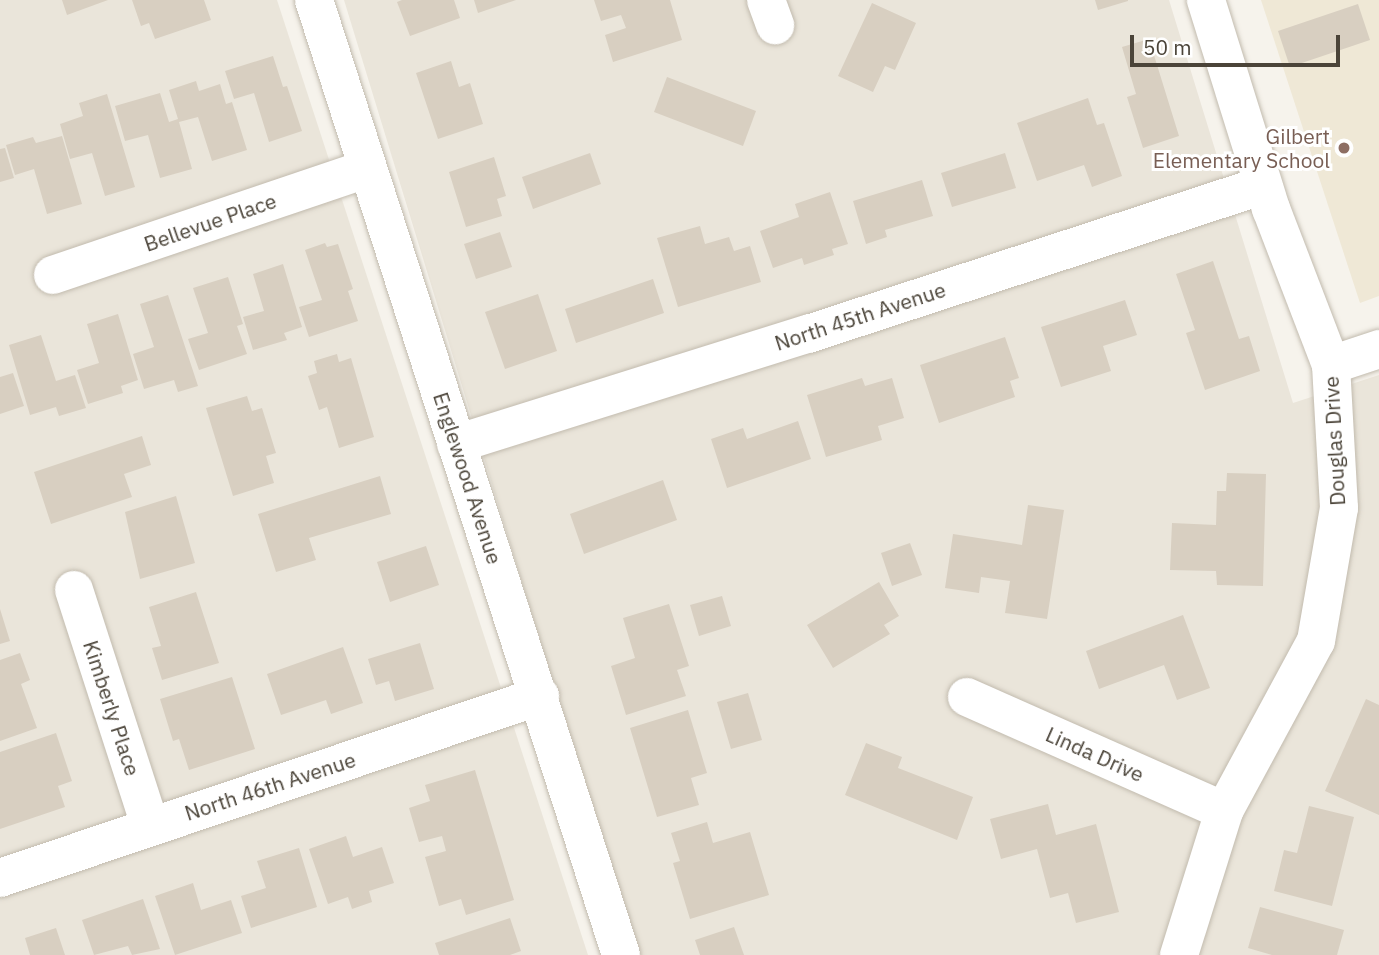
<!DOCTYPE html>
<style>
body{margin:0}
#map{position:relative;width:1379px;height:955px;overflow:hidden;background:#f6f3ec;font-family:"IBM Plex Sans",sans-serif}
div>[style]{position:absolute}
.residential>*{inset:0;background:#eae5da}
.education>*{inset:0;background:#efe8d6}
.building>*{inset:0;background:#d8cfc1}
.roads{filter:drop-shadow(0 0 2px #c2bbae) drop-shadow(0 0 2px #c2bbae)}
.minor>*{height:38px;margin:-19px;padding:0 19px;transform-origin:19px;border-radius:19px;background:#fff}
.dots>*{width:19px;height:19px;translate:-50% -50%;box-sizing:border-box;border:4px solid #fff;border-radius:50%}
span{translate:-50% -50%;white-space:nowrap;text-align:center;line-height:1.15;-webkit-text-stroke:6px #fff;paint-order:stroke}
.education-label{font-size:21px;color:#785e54}
.right{translate:-100% -50%;text-align:right}
.street-label{font-size:21px;color:#4b4439}
.scale{position:absolute;left:1130px;top:35px;width:210px;height:32px;box-sizing:border-box;border:4px solid #4b4439;border-top:0;padding-left:9px;font-size:21px;line-height:24px;white-space:nowrap;color:#4b4439;-webkit-text-stroke:5px #fff;paint-order:stroke}
</style>
<div id="map">
<div class="residential">
<i style="clip-path:polygon(0 0,277px 0,588px 955px,0 955px)"></i>
<i style="clip-path:polygon(344px 0,1169px 0,1293px 403px,1379px 375px,1379px 955px,636px 955px)"></i>
</div>
<div class="education">
<i style="clip-path:polygon(1261px 0,1379px 0,1379px 296px,1360px 303px)"></i>
</div>
<div class="building">
<i style="clip-path:polygon(62px 0,108px 0,67px 15px)"></i>
<i style="clip-path:polygon(132px 0,204px 0,211px 20px,155px 39px,149px 23px,141px 26px)"></i>
<i style="clip-path:polygon(402px 0,454px 0,460px 18px,410px 36px,397px 2px)"></i>
<i style="clip-path:polygon(474px 0,516px 0,478px 13px)"></i>
<i style="clip-path:polygon(594px 0,670px 0,682px 40px,613px 62px,605px 35px,626px 28px,621px 15px,601px 21px)"></i>
<i style="clip-path:polygon(1095px 0,1128px 0,1128px 1px,1098px 10px)"></i>
<i style="clip-path:polygon(872px 3px,916px 23px,895px 70px,885px 66px,873px 92px,838px 76px)"></i>
<i style="clip-path:polygon(1358px 4px,1370px 40px,1290px 67px,1278px 31px)"></i>
<i style="clip-path:polygon(1149px 39px,1179px 136px,1143px 148px,1127px 97px,1136px 94px,1122px 47px)"></i>
<i style="clip-path:polygon(273px 56px,283px 87px,287px 86px,302px 131px,269px 142px,254px 93px,234px 99px,225px 71px)"></i>
<i style="clip-path:polygon(451px 61px,459px 87px,470px 83px,483px 124px,438px 139px,416px 73px)"></i>
<i style="clip-path:polygon(667px 77px,756px 111px,743px 146px,654px 112px)"></i>
<i style="clip-path:polygon(196px 81px,199px 91px,220px 84px,226px 104px,232px 102px,247px 150px,212px 161px,198px 117px,179px 122px,192px 169px,160px 178px,148px 135px,125px 141px,115px 106px,160px 93px,169px 122px,178px 119px,169px 90px)"></i>
<i style="clip-path:polygon(107px 94px,135px 187px,105px 196px,92px 153px,70px 159px,60px 124px,83px 116px,79px 103px)"></i>
<i style="clip-path:polygon(1088px 98px,1097px 125px,1104px 123px,1122px 176px,1092px 187px,1084px 165px,1037px 181px,1017px 123px)"></i>
<i style="clip-path:polygon(62px 136px,82px 204px,47px 214px,34px 169px,15px 175px,6px 145px,33px 137px,36px 143px)"></i>
<i style="clip-path:polygon(5px 148px,14px 178px,0 182px,0 149px)"></i>
<i style="clip-path:polygon(590px 153px,601px 184px,533px 209px,522px 177px)"></i>
<i style="clip-path:polygon(1005px 153px,1016px 188px,952px 207px,941px 173px)"></i>
<i style="clip-path:polygon(494px 157px,506px 196px,497px 199px,502px 216px,466px 227px,449px 172px)"></i>
<i style="clip-path:polygon(922px 180px,933px 216px,885px 230px,887px 237px,866px 244px,853px 201px)"></i>
<i style="clip-path:polygon(830px 192px,848px 244px,832px 249px,834px 255px,804px 265px,802px 258px,773px 268px,760px 231px,799px 217px,795px 204px)"></i>
<i style="clip-path:polygon(700px 226px,705px 244px,729px 237px,734px 251px,750px 246px,761px 282px,678px 307px,657px 238px)"></i>
<i style="clip-path:polygon(500px 232px,512px 267px,476px 279px,464px 244px)"></i>
<i style="clip-path:polygon(325px 243px,327px 247px,338px 244px,353px 289px,348px 291px,358px 321px,309px 337px,299px 307px,322px 300px,305px 250px)"></i>
<i style="clip-path:polygon(1213px 261px,1239px 339px,1249px 336px,1260px 371px,1205px 390px,1186px 333px,1195px 330px,1176px 274px)"></i>
<i style="clip-path:polygon(283px 264px,302px 327px,284px 333px,287px 340px,253px 350px,243px 317px,264px 311px,253px 274px)"></i>
<i style="clip-path:polygon(228px 277px,243px 324px,237px 326px,247px 354px,199px 370px,188px 339px,208px 333px,193px 288px)"></i>
<i style="clip-path:polygon(653px 279px,664px 313px,576px 343px,565px 309px)"></i>
<i style="clip-path:polygon(538px 294px,557px 351px,505px 369px,485px 312px)"></i>
<i style="clip-path:polygon(168px 295px,198px 386px,178px 392px,174px 380px,144px 389px,133px 354px,154px 347px,140px 304px)"></i>
<i style="clip-path:polygon(1125px 300px,1137px 335px,1103px 346px,1111px 371px,1061px 387px,1041px 327px)"></i>
<i style="clip-path:polygon(118px 314px,138px 380px,121px 386px,123px 393px,88px 404px,77px 370px,99px 363px,87px 324px)"></i>
<i style="clip-path:polygon(41px 335px,56px 381px,75px 375px,86px 408px,59px 416px,56px 407px,30px 415px,9px 345px)"></i>
<i style="clip-path:polygon(1005px 337px,1019px 378px,1010px 381px,1015px 397px,939px 423px,920px 365px)"></i>
<i style="clip-path:polygon(337px 354px,339px 362px,351px 358px,374px 437px,339px 448px,327px 407px,319px 410px,308px 376px,317px 373px,314px 361px)"></i>
<i style="clip-path:polygon(13px 373px,24px 406px,0 414px,0 377px)"></i>
<i style="clip-path:polygon(862px 378px,865px 386px,892px 378px,904px 418px,878px 426px,882px 440px,826px 457px,807px 395px)"></i>
<i style="clip-path:polygon(247px 396px,252px 411px,262px 408px,276px 453px,266px 456px,274px 483px,233px 496px,206px 408px)"></i>
<i style="clip-path:polygon(798px 421px,811px 459px,727px 488px,711px 439px,743px 428px,747px 439px)"></i>
<i style="clip-path:polygon(142px 436px,151px 465px,124px 474px,132px 497px,51px 524px,34px 472px)"></i>
<i style="clip-path:polygon(1227px 473px,1266px 474px,1263px 586px,1217px 585px,1216px 571px,1170px 570px,1172px 523px,1216px 525px,1217px 491px,1226px 491px)"></i>
<i style="clip-path:polygon(380px 476px,391px 514px,309px 538px,316px 560px,276px 572px,258px 514px)"></i>
<i style="clip-path:polygon(663px 480px,677px 520px,584px 554px,570px 514px)"></i>
<i style="clip-path:polygon(176px 496px,195px 563px,140px 579px,125px 512px)"></i>
<i style="clip-path:polygon(1028px 505px,1064px 510px,1047px 619px,1005px 613px,1010px 581px,981px 577px,979px 593px,945px 588px,953px 534px,1022px 545px)"></i>
<i style="clip-path:polygon(910px 543px,922px 575px,892px 586px,881px 553px)"></i>
<i style="clip-path:polygon(426px 546px,439px 585px,390px 602px,377px 562px)"></i>
<i style="clip-path:polygon(879px 582px,899px 616px,884px 625px,890px 634px,833px 668px,807px 625px)"></i>
<i style="clip-path:polygon(196px 592px,219px 663px,162px 680px,152px 648px,161px 646px,149px 607px)"></i>
<i style="clip-path:polygon(722px 596px,731px 626px,699px 636px,690px 605px)"></i>
<i style="clip-path:polygon(669px 604px,689px 666px,677px 670px,686px 696px,626px 715px,611px 666px,635px 658px,623px 618px)"></i>
<i style="clip-path:polygon(0 609px,10px 641px,0 644px)"></i>
<i style="clip-path:polygon(1183px 615px,1210px 688px,1177px 700px,1164px 665px,1099px 689px,1086px 651px)"></i>
<i style="clip-path:polygon(420px 643px,434px 689px,395px 701px,389px 681px,376px 685px,368px 659px)"></i>
<i style="clip-path:polygon(343px 647px,363px 703px,331px 714px,326px 700px,281px 715px,267px 674px)"></i>
<i style="clip-path:polygon(20px 653px,30px 680px,21px 684px,37px 728px,0 741px,0 660px)"></i>
<i style="clip-path:polygon(232px 677px,255px 749px,189px 770px,179px 739px,173px 741px,160px 699px)"></i>
<i style="clip-path:polygon(748px 693px,762px 740px,731px 749px,717px 702px)"></i>
<i style="clip-path:polygon(1366px 699px,1379px 705px,1379px 815px,1325px 791px)"></i>
<i style="clip-path:polygon(688px 710px,707px 773px,691px 778px,699px 805px,657px 817px,630px 728px)"></i>
<i style="clip-path:polygon(56px 733px,72px 781px,58px 786px,65px 807px,0 829px,0 752px)"></i>
<i style="clip-path:polygon(866px 743px,902px 757px,898px 768px,973px 797px,957px 840px,845px 795px)"></i>
<i style="clip-path:polygon(475px 770px,514px 900px,466px 915px,461px 899px,439px 906px,425px 857px,446px 851px,442px 836px,419px 842px,409px 808px,430px 801px,425px 785px)"></i>
<i style="clip-path:polygon(1048px 804px,1056px 835px,1096px 824px,1119px 912px,1076px 923px,1068px 893px,1050px 898px,1037px 849px,1001px 859px,990px 819px)"></i>
<i style="clip-path:polygon(1309px 806px,1354px 817px,1332px 906px,1274px 891px,1284px 850px,1297px 853px)"></i>
<i style="clip-path:polygon(707px 822px,713px 843px,750px 832px,769px 895px,690px 919px,673px 863px,680px 861px,671px 833px)"></i>
<i style="clip-path:polygon(346px 836px,353px 857px,382px 847px,394px 883px,369px 891px,372px 902px,352px 909px,348px 897px,328px 904px,309px 849px)"></i>
<i style="clip-path:polygon(299px 848px,317px 907px,251px 928px,241px 896px,266px 888px,257px 861px)"></i>
<i style="clip-path:polygon(193px 883px,201px 910px,231px 900px,242px 933px,175px 955px,155px 896px)"></i>
<i style="clip-path:polygon(143px 899px,160px 949px,132px 955px,128px 946px,94px 955px,82px 920px)"></i>
<i style="clip-path:polygon(1260px 907px,1344px 930px,1337px 955px,1272px 955px,1248px 948px)"></i>
<i style="clip-path:polygon(510px 918px,521px 951px,510px 955px,439px 955px,435px 943px)"></i>
<i style="clip-path:polygon(734px 927px,744px 955px,700px 955px,695px 940px)"></i>
<i style="clip-path:polygon(56px 928px,65px 955px,30px 955px,25px 938px)"></i>
</div>
<div class="roads">
<div class="minor">
<i style="left:314px;top:0;width:1003px;rotate:72.18deg"></i>
<i style="left:766px;top:0;width:27px;rotate:70deg"></i>
<i style="left:53px;top:275px;width:331px;rotate:-18.7deg"></i>
<i style="left:1331px;top:365px;width:51px;rotate:-18.4deg"></i>
<i style="left:456px;top:444px;width:369px;rotate:-17.4deg"></i>
<i style="left:808px;top:334px;width:479px;rotate:-18.1deg"></i>
<i style="left:74px;top:590px;width:248px;rotate:72.1deg"></i>
<i style="left:967px;top:697px;width:281px;rotate:23.9deg"></i>
<i style="left:0;top:878px;width:570px;rotate:-18.63deg"></i>
<i style="left:1179px;top:955px;width:151px;rotate:-72.6deg"></i>
<i style="left:1224px;top:811px;width:193px;rotate:-61.6deg"></i>
<i style="left:1316px;top:641px;width:135px;rotate:-80.2deg"></i>
<i style="left:1339px;top:508px;width:143px;rotate:-93.2deg"></i>
<i style="left:1331px;top:365px;width:167px;rotate:-111deg"></i>
<i style="left:1271px;top:209px;width:219px;rotate:-107.3deg"></i>
</div>
</div>
<div class="dots">
<i style="left:1344px;top:148px;background:#8d6e63"></i>
</div>
<div class="education-label">
<span class="right" style="left:1330px;top:148px">Gilbert<br>Elementary School</span>
</div>
<div class="street-label">
<span style="left:210px;top:222px;rotate:-19deg">Bellevue Place</span>
<span style="left:860px;top:316px;rotate:-18deg">North 45th Avenue</span>
<span style="left:1334px;top:441px;rotate:-93deg">Douglas Drive</span>
<span style="left:468px;top:478px;rotate:72deg">Englewood Avenue</span>
<span style="left:112px;top:708px;rotate:72deg">Kimberly Place</span>
<span style="left:1095px;top:754px;rotate:24deg">Linda Drive</span>
<span style="left:270px;top:786px;rotate:-18deg">North 46th Avenue</span>
</div>
<div class="scale">50 m</div>
</div>
